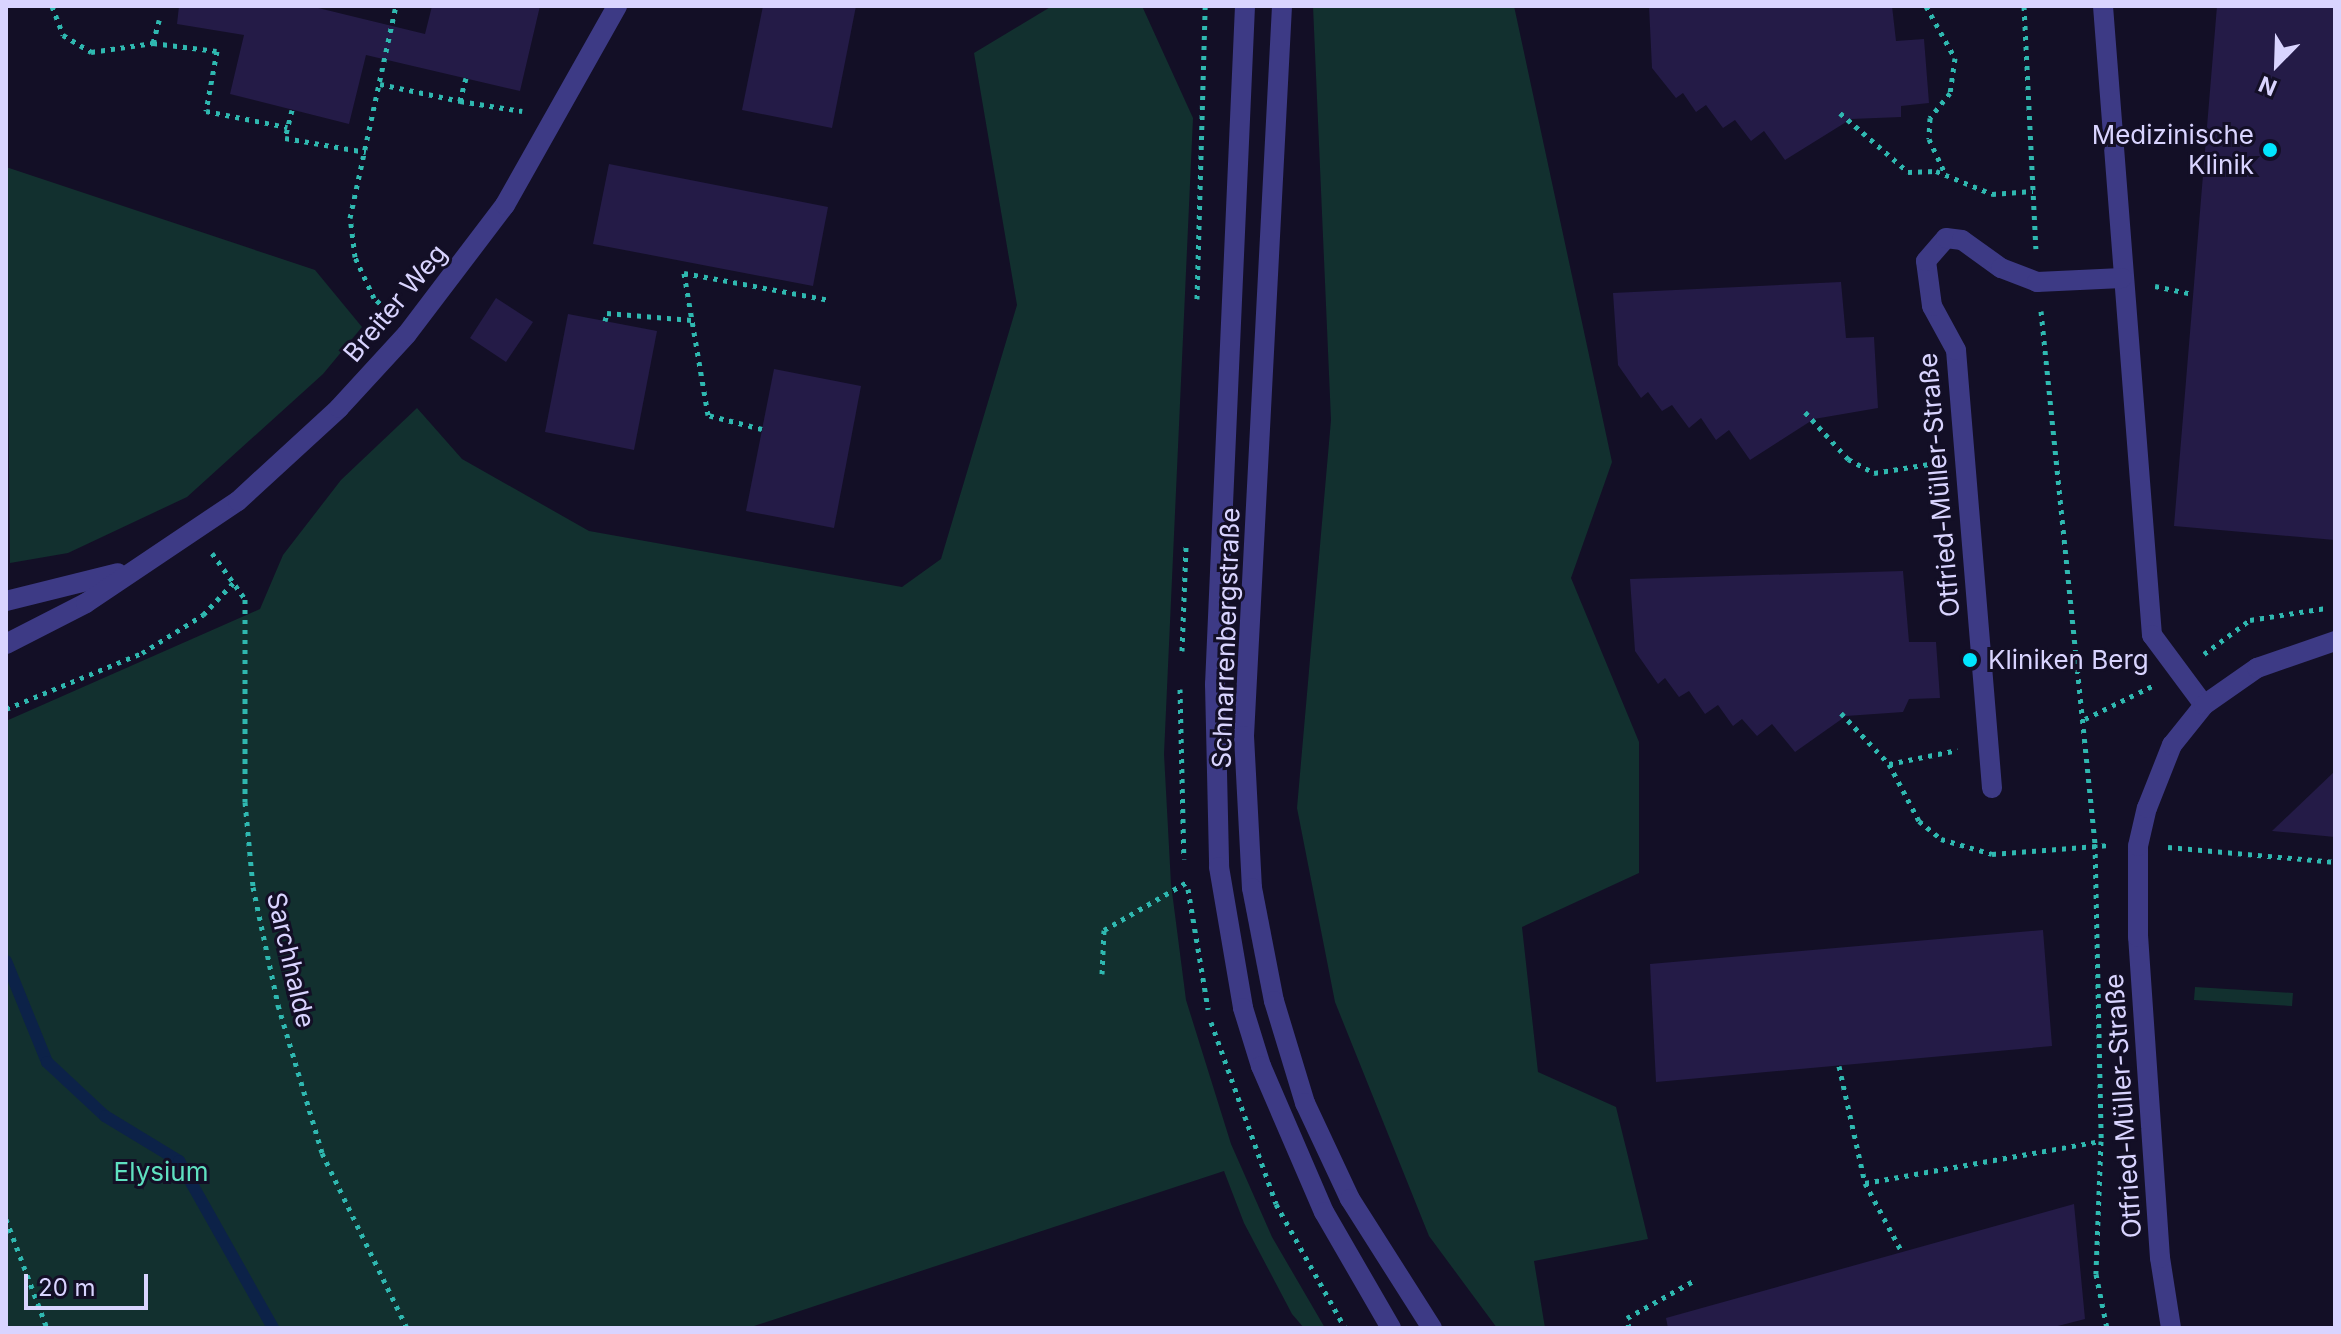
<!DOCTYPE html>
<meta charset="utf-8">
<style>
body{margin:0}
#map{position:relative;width:2341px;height:1334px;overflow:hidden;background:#130f26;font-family:Inter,sans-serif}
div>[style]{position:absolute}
.green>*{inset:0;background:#12302f}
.stream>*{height:12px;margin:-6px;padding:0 6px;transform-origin:6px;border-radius:6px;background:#0c2248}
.building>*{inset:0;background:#241b47}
.path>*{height:5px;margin-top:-2.5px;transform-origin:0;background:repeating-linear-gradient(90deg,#2fb8b0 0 4px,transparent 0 10px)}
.minor>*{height:20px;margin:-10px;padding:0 10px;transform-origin:10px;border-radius:10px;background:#3d3a85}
.dots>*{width:22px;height:22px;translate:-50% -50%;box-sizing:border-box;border:4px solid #130f26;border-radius:50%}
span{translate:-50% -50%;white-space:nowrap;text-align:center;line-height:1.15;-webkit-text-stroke:6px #130f26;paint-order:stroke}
.poi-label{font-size:26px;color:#d9d4ff}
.right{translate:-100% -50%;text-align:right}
.left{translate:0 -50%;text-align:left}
.street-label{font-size:26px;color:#d9d4ff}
.park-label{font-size:26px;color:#5fe0c0}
.frame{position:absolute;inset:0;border:8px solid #d9d4ff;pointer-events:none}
.north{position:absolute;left:2237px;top:24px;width:80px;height:80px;-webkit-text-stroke:6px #130f26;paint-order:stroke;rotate:203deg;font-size:22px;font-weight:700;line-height:32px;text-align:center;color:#d9d4ff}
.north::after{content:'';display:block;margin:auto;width:28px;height:36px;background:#d9d4ff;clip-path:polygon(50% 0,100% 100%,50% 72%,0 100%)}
.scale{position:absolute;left:24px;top:1274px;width:124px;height:36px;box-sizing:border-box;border:4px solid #d9d4ff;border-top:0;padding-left:10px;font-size:24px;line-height:28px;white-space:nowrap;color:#d9d4ff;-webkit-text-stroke:6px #130f26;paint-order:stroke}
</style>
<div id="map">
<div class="green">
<i style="clip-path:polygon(1052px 6px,1142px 6px,1193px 118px,1164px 754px,1171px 884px,1186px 1000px,1231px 1144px,1272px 1237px,1325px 1328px,1304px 1328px,1292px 1314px,1244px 1223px,1224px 1171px,748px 1328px,6px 1328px,6px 721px,260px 609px,283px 555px,341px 480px,417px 408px,462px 459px,589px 531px,902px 587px,941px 559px,1017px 305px,974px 53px)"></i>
<i style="clip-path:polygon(1313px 6px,1514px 6px,1612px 462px,1571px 578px,1639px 742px,1639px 873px,1522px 927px,1538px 1072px,1616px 1107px,1648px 1239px,1534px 1261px,1545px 1328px,1497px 1328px,1429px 1236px,1335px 1002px,1297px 808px,1331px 420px)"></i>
<i style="clip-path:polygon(6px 167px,315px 270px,362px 327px,323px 374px,187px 497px,68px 553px,10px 563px)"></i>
<i style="clip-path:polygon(2195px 987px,2293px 993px,2292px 1006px,2194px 1000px)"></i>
</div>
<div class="stream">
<i style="left:6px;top:961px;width:109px;rotate:67.9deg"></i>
<i style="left:47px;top:1062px;width:79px;rotate:43deg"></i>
<i style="left:105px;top:1116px;width:87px;rotate:31.3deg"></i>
<i style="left:179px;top:1161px;width:192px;rotate:60.6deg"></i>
</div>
<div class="building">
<i style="clip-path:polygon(179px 6px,310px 6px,425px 34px,432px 6px,540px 6px,520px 91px,366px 55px,349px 124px,230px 94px,244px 35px,177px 24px)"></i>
<i style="clip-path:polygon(763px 6px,856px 6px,832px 128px,742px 110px)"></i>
<i style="clip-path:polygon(1649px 6px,1892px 6px,1896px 41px,1924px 39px,1929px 103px,1901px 106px,1901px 117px,1851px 119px,1785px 160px,1764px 131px,1751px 141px,1735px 120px,1723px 128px,1706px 105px,1696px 112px,1683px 93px,1676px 98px,1652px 68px)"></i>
<i style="clip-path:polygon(2217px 6px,2335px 6px,2335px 540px,2174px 526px)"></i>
<i style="clip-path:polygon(609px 164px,828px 207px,813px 286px,593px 244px)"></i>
<i style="clip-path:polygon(1841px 282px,1846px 338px,1874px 337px,1878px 408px,1814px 419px,1750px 460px,1729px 430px,1716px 440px,1701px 418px,1689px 428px,1672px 405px,1662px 411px,1648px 392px,1641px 398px,1618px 365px,1613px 293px)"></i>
<i style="clip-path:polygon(496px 298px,533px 322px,506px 362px,470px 338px)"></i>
<i style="clip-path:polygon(568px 314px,657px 331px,634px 450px,545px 432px)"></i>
<i style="clip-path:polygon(774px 369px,861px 386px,834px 528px,746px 511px)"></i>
<i style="clip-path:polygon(1903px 571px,1909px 642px,1936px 642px,1940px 698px,1909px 699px,1903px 712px,1846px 716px,1795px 752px,1772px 724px,1757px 736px,1742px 719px,1733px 726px,1718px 705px,1705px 714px,1689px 691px,1679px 697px,1665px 678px,1658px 684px,1635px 651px,1630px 579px)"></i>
<i style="clip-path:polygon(2335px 771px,2335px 837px,2272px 831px)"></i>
<i style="clip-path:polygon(2043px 930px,2052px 1046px,1656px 1082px,1650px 964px)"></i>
<i style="clip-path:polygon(2074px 1204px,2085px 1319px,2050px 1328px,1668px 1328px,1666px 1318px)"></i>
</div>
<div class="path">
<i style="left:52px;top:6px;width:31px;rotate:69deg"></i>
<i style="left:63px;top:35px;width:33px;rotate:31deg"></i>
<i style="left:91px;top:52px;width:63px;rotate:-8.3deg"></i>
<i style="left:153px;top:43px;width:24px;rotate:-75deg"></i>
<i style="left:1926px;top:6px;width:60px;rotate:60.9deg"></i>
<i style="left:1955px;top:58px;width:35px;rotate:98deg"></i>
<i style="left:1950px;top:93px;width:32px;rotate:129deg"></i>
<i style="left:1930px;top:118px;width:21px;rotate:93deg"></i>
<i style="left:1929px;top:139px;width:38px;rotate:65deg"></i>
<i style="left:2024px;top:6px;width:243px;rotate:87.2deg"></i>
<i style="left:153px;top:43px;width:64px;rotate:7.1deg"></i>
<i style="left:217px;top:51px;width:61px;rotate:100.4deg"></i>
<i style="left:206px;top:111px;width:83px;rotate:11.2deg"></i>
<i style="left:466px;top:78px;width:24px;rotate:105deg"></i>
<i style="left:460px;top:101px;width:63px;rotate:9.2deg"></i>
<i style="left:380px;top:84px;width:82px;rotate:12deg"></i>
<i style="left:292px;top:110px;width:29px;rotate:104deg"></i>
<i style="left:285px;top:138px;width:82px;rotate:9.8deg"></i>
<i style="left:1840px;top:113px;width:90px;rotate:40.9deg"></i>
<i style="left:1908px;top:172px;width:28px;rotate:-2deg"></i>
<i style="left:1936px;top:171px;width:61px;rotate:22.3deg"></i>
<i style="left:1992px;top:194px;width:41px;rotate:-4.2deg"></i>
<i style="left:2155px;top:286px;width:39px;rotate:12deg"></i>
<i style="left:1197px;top:299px;width:293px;rotate:-88.4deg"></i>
<i style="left:387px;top:310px;width:18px;rotate:-137deg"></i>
<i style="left:374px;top:298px;width:45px;rotate:-114.9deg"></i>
<i style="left:355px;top:257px;width:39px;rotate:-97deg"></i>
<i style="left:350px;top:218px;width:217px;rotate:-77.8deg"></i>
<i style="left:2041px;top:311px;width:536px;rotate:84.21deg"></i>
<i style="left:2095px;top:844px;width:297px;rotate:88.8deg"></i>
<i style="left:2101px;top:1141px;width:133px;rotate:92.2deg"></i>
<i style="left:2096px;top:1274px;width:55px;rotate:78.5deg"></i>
<i style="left:605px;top:321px;width:8px;rotate:-76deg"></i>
<i style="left:607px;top:313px;width:85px;rotate:4.7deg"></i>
<i style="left:1805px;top:412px;width:64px;rotate:47.5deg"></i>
<i style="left:1848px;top:459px;width:30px;rotate:28deg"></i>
<i style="left:1874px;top:473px;width:62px;rotate:-9.3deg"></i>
<i style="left:762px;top:429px;width:56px;rotate:-165.5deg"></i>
<i style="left:708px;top:415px;width:144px;rotate:-99.6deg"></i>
<i style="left:684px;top:273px;width:148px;rotate:10.5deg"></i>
<i style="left:212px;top:553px;width:57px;rotate:54.3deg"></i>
<i style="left:245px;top:599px;width:203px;rotate:90deg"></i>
<i style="left:245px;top:802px;width:85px;rotate:84.6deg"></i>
<i style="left:253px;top:887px;width:121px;rotate:78deg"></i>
<i style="left:278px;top:1005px;width:154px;rotate:73.4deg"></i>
<i style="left:322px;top:1153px;width:195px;rotate:64.1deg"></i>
<i style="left:1182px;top:651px;width:106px;rotate:-87.8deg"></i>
<i style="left:2204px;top:654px;width:57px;rotate:-36.5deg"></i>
<i style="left:2250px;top:620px;width:77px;rotate:-9deg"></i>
<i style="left:1180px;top:689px;width:170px;rotate:88.7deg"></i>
<i style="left:6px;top:709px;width:147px;rotate:-22.4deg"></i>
<i style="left:142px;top:653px;width:72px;rotate:-31.9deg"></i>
<i style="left:203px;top:615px;width:47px;rotate:-46.7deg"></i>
<i style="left:1841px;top:713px;width:70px;rotate:46.7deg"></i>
<i style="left:1889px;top:764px;width:64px;rotate:62.2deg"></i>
<i style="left:1919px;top:821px;width:28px;rotate:39deg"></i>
<i style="left:1941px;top:839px;width:53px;rotate:16.4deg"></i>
<i style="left:1992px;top:854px;width:118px;rotate:-4.4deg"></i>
<i style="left:2085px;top:719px;width:75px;rotate:-26.2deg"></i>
<i style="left:1889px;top:764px;width:70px;rotate:-11.5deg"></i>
<i style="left:2168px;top:847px;width:168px;rotate:5.1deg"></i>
<i style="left:1188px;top:889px;width:122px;rotate:80.5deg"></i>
<i style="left:1102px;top:974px;width:44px;rotate:-87.4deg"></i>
<i style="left:1104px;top:930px;width:96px;rotate:-30deg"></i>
<i style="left:1211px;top:1022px;width:193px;rotate:70.3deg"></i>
<i style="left:1276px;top:1204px;width:142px;rotate:60.9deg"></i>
<i style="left:1839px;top:1066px;width:120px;rotate:77.5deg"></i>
<i style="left:1865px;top:1183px;width:78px;rotate:61.8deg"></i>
<i style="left:1865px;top:1183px;width:240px;rotate:-10.1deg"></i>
<i style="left:6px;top:1219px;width:116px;rotate:69.4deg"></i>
<i style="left:1629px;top:1328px;width:10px;rotate:-101deg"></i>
<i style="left:1627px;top:1318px;width:78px;rotate:-29.2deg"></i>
</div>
<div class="minor">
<i style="left:1245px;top:6px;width:679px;rotate:92.53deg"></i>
<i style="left:1215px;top:684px;width:183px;rotate:88.7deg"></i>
<i style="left:1219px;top:867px;width:143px;rotate:80.3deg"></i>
<i style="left:1243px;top:1008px;width:61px;rotate:72.8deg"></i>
<i style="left:1261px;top:1066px;width:159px;rotate:66.7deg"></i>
<i style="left:1324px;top:1212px;width:134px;rotate:60deg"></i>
<i style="left:1282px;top:6px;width:731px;rotate:92.98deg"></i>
<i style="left:1244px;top:736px;width:152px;rotate:87deg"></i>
<i style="left:1252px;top:888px;width:115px;rotate:79deg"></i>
<i style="left:1274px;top:1001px;width:107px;rotate:73.1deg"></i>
<i style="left:1305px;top:1103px;width:106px;rotate:64.9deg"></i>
<i style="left:1350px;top:1199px;width:153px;rotate:57.6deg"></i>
<i style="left:2103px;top:6px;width:631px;rotate:85.55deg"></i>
<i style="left:2152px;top:635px;width:87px;rotate:53.4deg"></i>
<i style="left:6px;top:601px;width:115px;rotate:-14deg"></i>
<i style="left:6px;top:644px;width:90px;rotate:-27.1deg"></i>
<i style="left:86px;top:603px;width:183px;rotate:-33.9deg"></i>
<i style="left:238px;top:501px;width:137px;rotate:-42.6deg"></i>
<i style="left:339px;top:408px;width:100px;rotate:-47.4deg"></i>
<i style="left:407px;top:334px;width:162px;rotate:-52.8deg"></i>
<i style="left:505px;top:205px;width:228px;rotate:-60.6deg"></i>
<i style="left:1992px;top:788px;width:439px;rotate:-94.7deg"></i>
<i style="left:1956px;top:350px;width:50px;rotate:-118.6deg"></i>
<i style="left:1932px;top:306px;width:45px;rotate:-97.6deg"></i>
<i style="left:1926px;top:261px;width:30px;rotate:-49deg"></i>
<i style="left:1946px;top:238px;width:16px;rotate:7deg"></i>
<i style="left:1962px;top:240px;width:48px;rotate:35.7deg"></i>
<i style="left:2001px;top:268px;width:39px;rotate:21deg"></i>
<i style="left:2037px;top:282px;width:85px;rotate:-2.7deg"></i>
<i style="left:2171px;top:1328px;width:71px;rotate:-98.9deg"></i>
<i style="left:2160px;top:1258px;width:322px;rotate:-93.9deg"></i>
<i style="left:2138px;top:937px;width:91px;rotate:-90deg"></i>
<i style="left:2138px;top:846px;width:39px;rotate:-77deg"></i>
<i style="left:2147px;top:808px;width:68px;rotate:-68.4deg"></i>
<i style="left:2172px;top:745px;width:51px;rotate:-51.3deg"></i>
<i style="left:2204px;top:705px;width:65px;rotate:-34.9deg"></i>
<i style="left:2257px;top:668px;width:83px;rotate:-19.1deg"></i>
</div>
<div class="dots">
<i style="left:2270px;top:150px;background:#00e5ff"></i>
<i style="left:1970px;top:660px;background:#00e5ff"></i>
</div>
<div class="poi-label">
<span class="right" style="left:2254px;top:150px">Medizinische<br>Klinik</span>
<span class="left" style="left:1988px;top:660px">Kliniken Berg</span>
</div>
<div class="street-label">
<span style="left:395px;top:303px;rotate:-50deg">Breiter Weg</span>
<span style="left:1939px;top:485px;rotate:-95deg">Otfried-Müller-Straße</span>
<span style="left:1226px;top:638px;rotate:-88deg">Schnarrenbergstraße</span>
<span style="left:291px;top:960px;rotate:77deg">Sarchhalde</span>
<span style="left:2123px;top:1106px;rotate:-94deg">Otfried-Müller-Straße</span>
</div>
<div class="park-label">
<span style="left:161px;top:1172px">Elysium</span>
</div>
<div class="frame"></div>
<div class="north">N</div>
<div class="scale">20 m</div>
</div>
